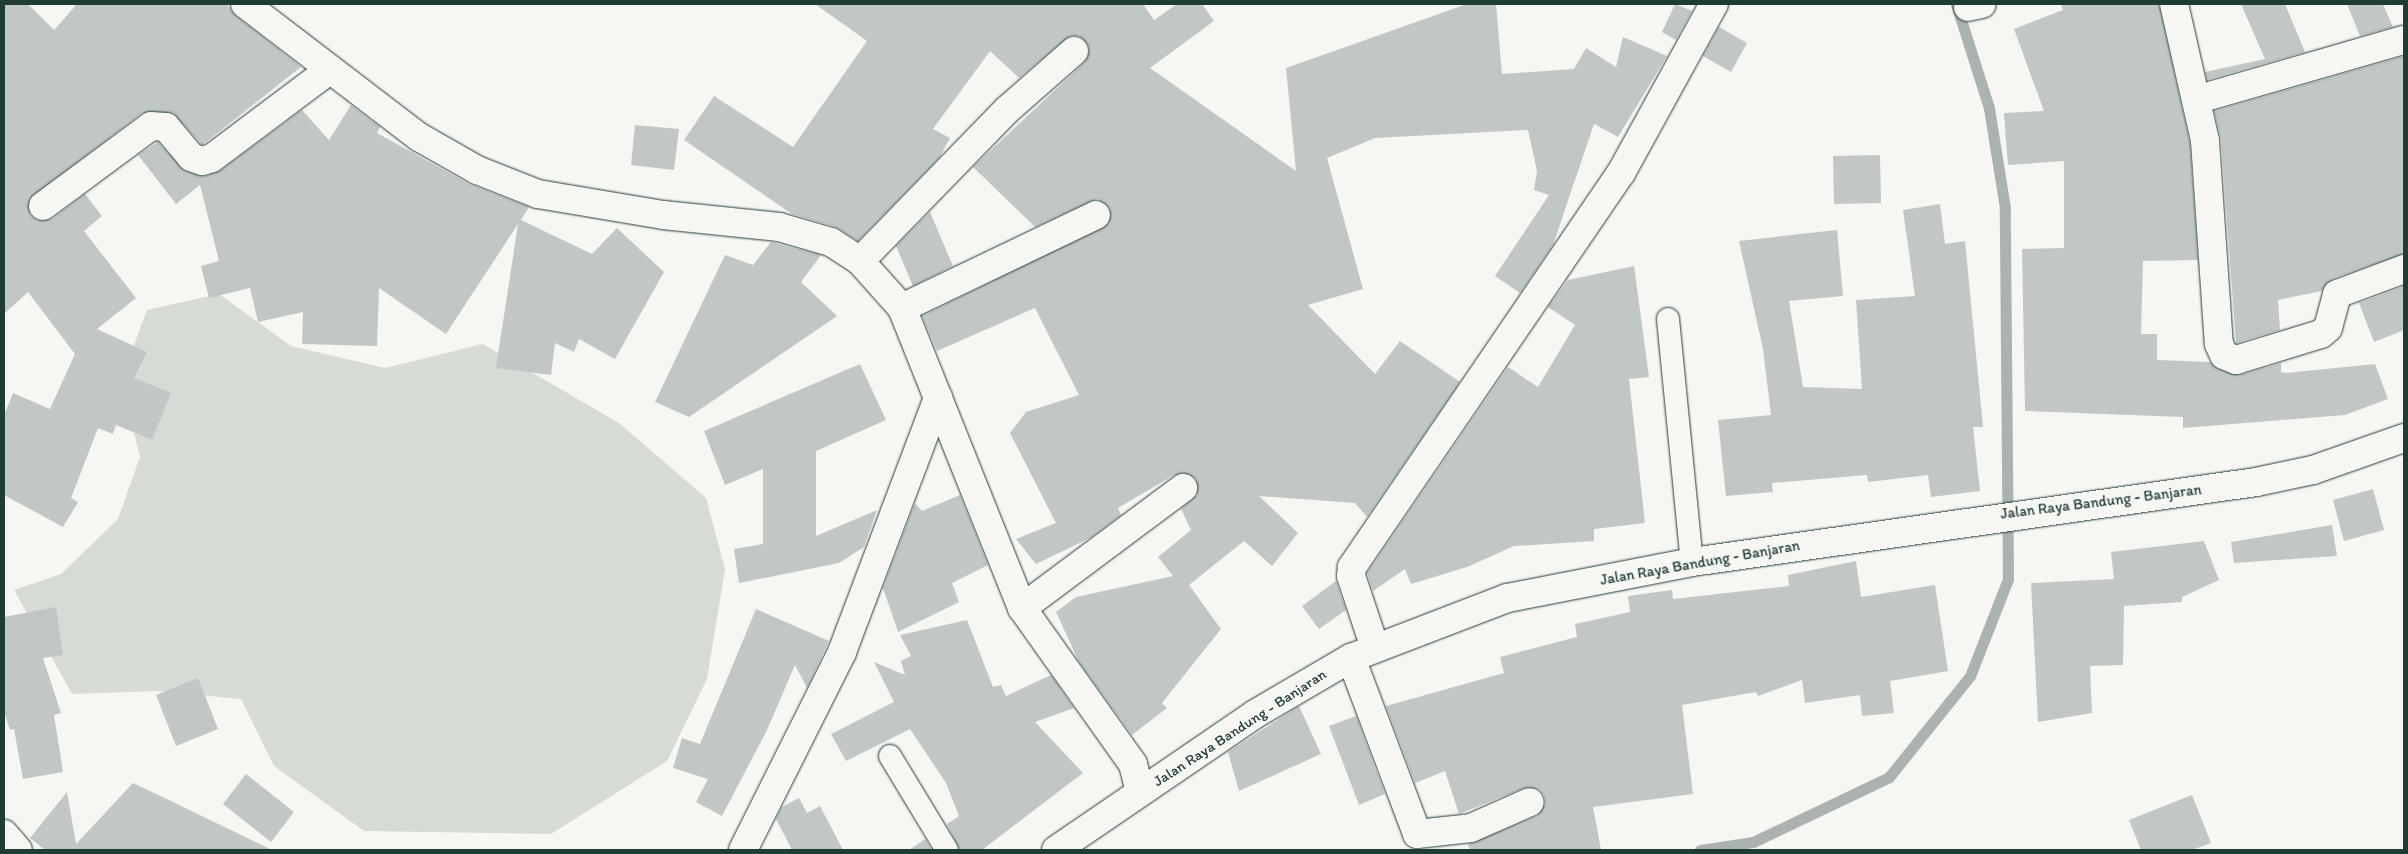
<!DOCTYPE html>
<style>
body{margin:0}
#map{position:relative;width:2408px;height:854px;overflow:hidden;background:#f6f6f2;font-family:Itim,sans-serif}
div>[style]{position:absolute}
.green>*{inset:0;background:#d6dbd6}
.stream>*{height:11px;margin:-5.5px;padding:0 5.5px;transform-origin:5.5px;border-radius:5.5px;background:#aab3ae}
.building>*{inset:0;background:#c1c8c3}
.roads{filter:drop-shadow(0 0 1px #1f3d34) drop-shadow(0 0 1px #1f3d34)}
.service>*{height:22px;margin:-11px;padding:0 11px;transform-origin:11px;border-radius:11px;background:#f6f6f2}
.minor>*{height:28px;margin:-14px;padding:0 14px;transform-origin:14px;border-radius:14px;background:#f6f6f2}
.primary>*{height:28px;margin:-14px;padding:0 14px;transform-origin:14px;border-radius:14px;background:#f6f6f2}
span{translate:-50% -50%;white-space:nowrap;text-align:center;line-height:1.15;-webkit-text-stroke:4px #f6f6f2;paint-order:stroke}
.street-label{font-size:15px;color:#1f3d34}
.frame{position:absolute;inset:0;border:5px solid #1f3d34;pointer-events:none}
</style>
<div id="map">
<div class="green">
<i style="clip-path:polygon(219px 294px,291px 346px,385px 368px,483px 344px,619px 423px,706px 498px,725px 569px,707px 679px,667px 761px,551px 834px,364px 831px,274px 766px,241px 699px,158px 691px,72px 694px,14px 590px,61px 574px,118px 519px,140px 457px,121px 380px,147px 310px)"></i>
</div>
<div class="stream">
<i style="left:1700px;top:850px;width:54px;rotate:-8.6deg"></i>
<i style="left:1753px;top:842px;width:151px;rotate:-25.5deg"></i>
<i style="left:1889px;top:777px;width:129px;rotate:-51.3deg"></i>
<i style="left:1970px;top:676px;width:104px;rotate:-68.6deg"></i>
<i style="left:2008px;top:579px;width:371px;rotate:-90.5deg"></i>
<i style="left:2005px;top:208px;width:101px;rotate:-99.1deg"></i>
<i style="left:1989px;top:108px;width:109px;rotate:-107.6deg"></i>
</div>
<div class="building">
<i style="clip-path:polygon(4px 4px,28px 4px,54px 30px,77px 4px,226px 4px,236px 16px,301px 67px,202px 145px,173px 113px,142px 113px,29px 199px,30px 215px,37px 220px,52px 219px,85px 194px,102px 216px,84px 231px,136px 298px,97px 329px,147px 352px,134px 378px,171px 393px,152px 440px,116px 425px,113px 434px,98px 428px,71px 498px,78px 502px,63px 527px,4px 495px,4px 415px,13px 393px,50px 409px,75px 354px,28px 292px,4px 314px)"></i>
<i style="clip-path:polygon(815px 4px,1143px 4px,1154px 20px,1177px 4px,1202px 4px,1214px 21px,1150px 68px,1296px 171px,1286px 68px,1467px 4px,1496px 4px,1502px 74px,1574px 69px,1586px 48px,1616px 67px,1623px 37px,1667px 56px,1618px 137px,1594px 124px,1553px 245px,1520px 293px,1495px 276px,1549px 195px,1534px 190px,1537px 171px,1528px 130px,1375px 138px,1327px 158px,1363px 289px,1308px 305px,1375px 374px,1400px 341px,1460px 382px,1367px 517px,1355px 503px,1259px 496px,1298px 533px,1272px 566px,1244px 541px,1189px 585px,1221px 629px,1162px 703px,1167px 708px,1132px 735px,1079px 662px,1056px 612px,1076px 597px,1173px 576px,1158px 557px,1191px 530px,1181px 509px,1197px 495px,1196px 479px,1189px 474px,1174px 475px,1118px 508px,1121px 515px,1090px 538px,1036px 564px,1016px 539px,1056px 523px,1010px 433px,1026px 412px,1079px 395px,1035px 308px,937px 351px,922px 316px,1109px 223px,1110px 208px,1097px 199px,1035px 227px,973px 167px,1084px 63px,1089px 47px,1079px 36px,1070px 36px,1019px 78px,990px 51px,933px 129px,950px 138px,939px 158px,858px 241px,836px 227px,792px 214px,684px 140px,714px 96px,793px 147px,867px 41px)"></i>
<i style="clip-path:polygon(1675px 4px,1692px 11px,1676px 40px,1662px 32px)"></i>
<i style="clip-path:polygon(2061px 4px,2159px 4px,2190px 143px,2198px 260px,2143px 261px,2141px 334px,2157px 334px,2157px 360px,2210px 362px,2218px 369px,2240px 375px,2281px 363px,2281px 372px,2286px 373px,2375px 364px,2388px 399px,2345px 415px,2183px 428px,2183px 417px,2025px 411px,2022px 249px,2064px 248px,2064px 161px,2008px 165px,2004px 113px,2044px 111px,2014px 29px,2063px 10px)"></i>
<i style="clip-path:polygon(2241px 4px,2285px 4px,2305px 52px,2207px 80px,2205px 72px,2265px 59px)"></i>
<i style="clip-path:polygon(2347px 4px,2383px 4px,2393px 27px,2360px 36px)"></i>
<i style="clip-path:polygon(1719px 27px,1747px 43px,1731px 72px,1703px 56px)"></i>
<i style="clip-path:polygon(2404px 56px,2404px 254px,2332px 279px,2322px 291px,2278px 300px,2280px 330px,2236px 343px,2221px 140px,2214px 111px)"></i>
<i style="clip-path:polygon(351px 105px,380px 127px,377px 133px,469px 184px,529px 207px,521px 220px,592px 254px,617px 228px,664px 272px,615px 359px,579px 339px,574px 352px,555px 343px,551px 375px,496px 368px,518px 224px,446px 334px,379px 288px,377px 346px,302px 344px,303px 312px,258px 322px,250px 288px,209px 298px,201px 266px,219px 261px,200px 185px,176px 204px,138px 155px,158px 142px,185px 171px,206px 176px,221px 170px,302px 110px,329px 140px)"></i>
<i style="clip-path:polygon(635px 125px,679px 129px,674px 170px,631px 165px)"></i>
<i style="clip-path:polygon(1880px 155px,1881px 203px,1834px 204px,1833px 156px)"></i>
<i style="clip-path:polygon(1940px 204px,1945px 244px,1965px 241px,1983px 427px,1973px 427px,1980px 491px,1931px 497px,1928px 475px,1868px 482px,1867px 475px,1772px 483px,1773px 492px,1726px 496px,1718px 420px,1771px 415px,1763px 349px,1739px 241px,1837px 230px,1843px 296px,1789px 301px,1803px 387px,1862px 389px,1856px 300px,1915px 296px,1903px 210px)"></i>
<i style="clip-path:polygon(930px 212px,953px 266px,913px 286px,896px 246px)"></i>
<i style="clip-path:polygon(771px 242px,821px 255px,801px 282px,837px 316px,689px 417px,655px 402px,725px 255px,753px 265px)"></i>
<i style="clip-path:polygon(1634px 266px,1649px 377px,1629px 379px,1645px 523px,1594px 529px,1594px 541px,1514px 546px,1467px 567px,1411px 584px,1405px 569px,1373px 591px,1367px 573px,1508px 367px,1538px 387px,1575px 325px,1548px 307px,1568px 280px)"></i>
<i style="clip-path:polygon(2404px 286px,2404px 330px,2374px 342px,2359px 303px)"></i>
<i style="clip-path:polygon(860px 364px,886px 420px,816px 451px,816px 536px,877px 510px,864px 547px,839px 563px,739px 583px,734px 549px,763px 544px,763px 469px,725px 485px,704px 431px)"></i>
<i style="clip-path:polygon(2373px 489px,2384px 530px,2344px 541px,2333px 500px)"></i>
<i style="clip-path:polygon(960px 495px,988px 565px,952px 583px,959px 602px,898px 632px,883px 588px,915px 503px,922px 511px)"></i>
<i style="clip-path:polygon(2332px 525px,2337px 556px,2234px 563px,2231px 542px)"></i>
<i style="clip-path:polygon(2204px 541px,2219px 580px,2182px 597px,2182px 602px,2124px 606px,2123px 665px,2090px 666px,2092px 713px,2038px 722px,2031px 583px,2114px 579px,2111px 552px)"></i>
<i style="clip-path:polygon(1856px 561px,1861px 597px,1935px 585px,1948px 671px,1890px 681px,1894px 713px,1862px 716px,1860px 695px,1805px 703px,1802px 680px,1758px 696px,1756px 692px,1682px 705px,1693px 794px,1593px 807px,1601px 850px,1470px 850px,1468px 844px,1537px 816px,1545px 804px,1544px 795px,1539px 789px,1524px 788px,1459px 814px,1445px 771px,1415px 783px,1386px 706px,1504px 673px,1500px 657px,1577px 637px,1575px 624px,1630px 612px,1628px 596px,1672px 590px,1673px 599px,1789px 586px,1788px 575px)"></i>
<i style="clip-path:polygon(1336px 581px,1346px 610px,1319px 629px,1302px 606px)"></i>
<i style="clip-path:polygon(56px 607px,63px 655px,43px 658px,61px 713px,54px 715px,63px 772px,23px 779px,14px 729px,10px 730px,4px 712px,4px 617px)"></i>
<i style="clip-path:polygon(756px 609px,829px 641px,807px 688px,795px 665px,767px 730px,722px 816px,696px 802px,708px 779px,673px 768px,682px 738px,700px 744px)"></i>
<i style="clip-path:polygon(967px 620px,993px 687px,1001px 685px,1006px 696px,1051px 675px,1074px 708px,1035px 722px,1083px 773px,982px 850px,960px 850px,947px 824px,959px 816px,946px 783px,910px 729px,846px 761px,831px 734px,894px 702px,874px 662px,905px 675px,901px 661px,911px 656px,900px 635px)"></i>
<i style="clip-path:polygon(198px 678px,218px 729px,176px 746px,156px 695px)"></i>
<i style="clip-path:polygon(1299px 706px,1321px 754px,1239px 791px,1228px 752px)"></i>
<i style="clip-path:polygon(1356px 716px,1385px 794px,1359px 805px,1329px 726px)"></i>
<i style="clip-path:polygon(246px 774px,294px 812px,271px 842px,223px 804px)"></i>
<i style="clip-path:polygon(133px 783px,175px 803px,272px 850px,45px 850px,30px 838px,67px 792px,76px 844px)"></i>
<i style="clip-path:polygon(2192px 795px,2211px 843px,2192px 850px,2141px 850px,2129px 820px)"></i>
<i style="clip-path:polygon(799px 798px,807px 813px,820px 806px,843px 850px,792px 850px,776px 819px,782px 807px)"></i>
<i style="clip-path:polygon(925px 839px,932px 850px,909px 850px)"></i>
</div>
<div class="roads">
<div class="service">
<i style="left:1668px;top:319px;width:244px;rotate:84.4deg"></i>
<i style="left:890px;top:756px;width:110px;rotate:58.8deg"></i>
</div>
<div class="minor">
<i style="left:245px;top:4px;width:219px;rotate:37.4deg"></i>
<i style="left:419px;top:137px;width:67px;rotate:29.6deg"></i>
<i style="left:477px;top:170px;width:66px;rotate:21.5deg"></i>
<i style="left:538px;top:194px;width:127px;rotate:9.5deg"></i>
<i style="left:663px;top:215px;width:117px;rotate:5.9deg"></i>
<i style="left:779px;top:227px;width:54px;rotate:16.1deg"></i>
<i style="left:831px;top:242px;width:35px;rotate:33deg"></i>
<i style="left:860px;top:261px;width:63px;rotate:48.2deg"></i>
<i style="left:902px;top:308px;width:323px;rotate:68.2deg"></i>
<i style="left:1022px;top:608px;width:191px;rotate:54.6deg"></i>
<i style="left:1133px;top:764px;width:29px;rotate:76deg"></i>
<i style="left:2174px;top:4px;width:140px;rotate:77.2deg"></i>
<i style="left:2205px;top:141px;width:203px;rotate:86.1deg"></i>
<i style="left:2219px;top:344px;width:12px;rotate:66deg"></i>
<i style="left:2224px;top:355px;width:13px;rotate:23deg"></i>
<i style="left:2236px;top:360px;width:89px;rotate:-17deg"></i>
<i style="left:2321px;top:334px;width:9px;rotate:-41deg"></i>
<i style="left:2328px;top:328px;width:35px;rotate:-75deg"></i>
<i style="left:2337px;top:294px;width:72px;rotate:-20.5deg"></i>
<i style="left:1968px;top:7px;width:14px;rotate:-12deg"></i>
<i style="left:2199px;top:99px;width:213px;rotate:-16.1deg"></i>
<i style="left:43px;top:206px;width:134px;rotate:-36.5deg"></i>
<i style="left:151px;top:126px;width:15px;rotate:4deg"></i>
<i style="left:166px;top:127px;width:39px;rotate:50deg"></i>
<i style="left:191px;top:157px;width:12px;rotate:20deg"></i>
<i style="left:202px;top:161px;width:10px;rotate:-17deg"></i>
<i style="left:212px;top:158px;width:146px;rotate:-36.9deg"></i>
<i style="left:860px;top:261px;width:212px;rotate:-45.8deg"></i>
<i style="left:1008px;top:109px;width:88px;rotate:-41.3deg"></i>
<i style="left:902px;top:308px;width:215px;rotate:-25.6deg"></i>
<i style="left:1022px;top:608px;width:201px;rotate:-36.7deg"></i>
<i style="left:1375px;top:648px;width:76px;rotate:-108.4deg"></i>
<i style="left:1351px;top:576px;width:9px;rotate:-84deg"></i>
<i style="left:1352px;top:567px;width:477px;rotate:-55.7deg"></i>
<i style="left:1621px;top:173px;width:193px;rotate:-61.2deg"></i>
<i style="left:1351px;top:658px;width:188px;rotate:69.4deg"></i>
<i style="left:1417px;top:834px;width:54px;rotate:-6.3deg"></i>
<i style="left:1471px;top:828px;width:64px;rotate:-23.8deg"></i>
<i style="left:4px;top:834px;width:21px;rotate:49deg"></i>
<i style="left:743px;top:850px;width:221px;rotate:-63.4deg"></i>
<i style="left:842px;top:652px;width:272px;rotate:-69.3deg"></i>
</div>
<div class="primary">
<i style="left:1056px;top:850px;width:241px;rotate:-34.3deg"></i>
<i style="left:1255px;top:714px;width:111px;rotate:-30.3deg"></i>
<i style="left:1351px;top:658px;width:167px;rotate:-21deg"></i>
<i style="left:1507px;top:598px;width:188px;rotate:-11deg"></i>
<i style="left:1692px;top:562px;width:570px;rotate:-8.07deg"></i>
<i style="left:2256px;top:482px;width:58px;rotate:-11.9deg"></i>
<i style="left:2313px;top:470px;width:96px;rotate:-19.4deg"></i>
</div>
</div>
<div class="street-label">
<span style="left:2101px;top:502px;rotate:-7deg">Jalan Raya Bandung - Banjaran</span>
<span style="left:1700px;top:563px;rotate:-10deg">Jalan Raya Bandung - Banjaran</span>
<span style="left:1240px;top:728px;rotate:-33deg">Jalan Raya Bandung - Banjaran</span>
</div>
<div class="frame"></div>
</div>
